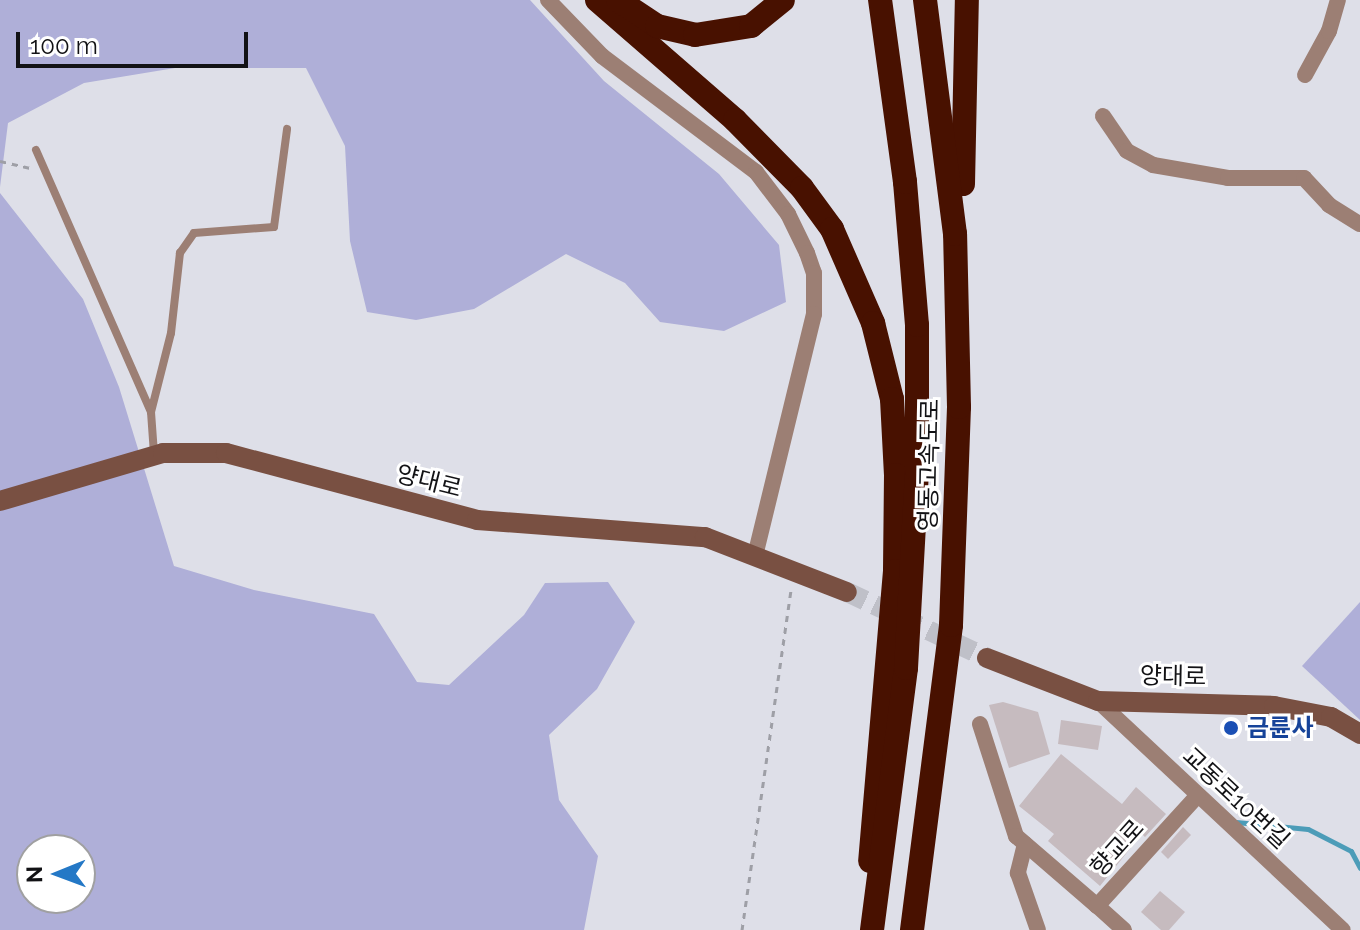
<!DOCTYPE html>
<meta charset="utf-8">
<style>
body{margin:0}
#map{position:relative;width:1360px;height:930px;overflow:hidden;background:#dedfe8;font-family:Raleway,"Noto Sans KR",sans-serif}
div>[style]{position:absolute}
.green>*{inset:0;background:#afafd8}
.stream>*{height:5px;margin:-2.5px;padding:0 2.5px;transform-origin:2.5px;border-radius:2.5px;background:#4c9cb8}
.building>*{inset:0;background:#c6bbbf}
.secondary-tunnel>*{height:20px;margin-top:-10px;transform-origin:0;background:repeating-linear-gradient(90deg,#bfc0c8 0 20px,transparent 0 30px)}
.path>*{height:3px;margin-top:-1.5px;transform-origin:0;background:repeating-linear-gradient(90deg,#9e9fa6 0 6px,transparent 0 12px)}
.lane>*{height:8px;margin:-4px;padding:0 4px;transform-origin:4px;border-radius:4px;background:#9c7f74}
.street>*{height:16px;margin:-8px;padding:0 8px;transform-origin:8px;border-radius:8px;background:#9c7f74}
.secondary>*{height:20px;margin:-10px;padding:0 10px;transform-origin:10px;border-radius:10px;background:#795042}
.highway>*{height:24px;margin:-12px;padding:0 12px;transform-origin:12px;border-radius:12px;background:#481100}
.dots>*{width:22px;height:22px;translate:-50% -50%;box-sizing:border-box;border:4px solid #fff;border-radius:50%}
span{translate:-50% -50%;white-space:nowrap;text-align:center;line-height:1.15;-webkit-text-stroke:6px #fff;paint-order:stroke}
.street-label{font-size:24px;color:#121215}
.transit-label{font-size:24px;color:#164399;font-weight:700}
.left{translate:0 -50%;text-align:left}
.north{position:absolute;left:16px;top:834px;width:80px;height:80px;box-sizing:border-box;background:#fff;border:2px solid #a0a0a1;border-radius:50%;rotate:269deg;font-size:22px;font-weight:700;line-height:32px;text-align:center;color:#121215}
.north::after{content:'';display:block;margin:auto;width:28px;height:36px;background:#2478c6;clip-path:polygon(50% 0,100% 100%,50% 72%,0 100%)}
.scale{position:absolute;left:16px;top:32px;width:232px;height:36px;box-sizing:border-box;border:4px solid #121215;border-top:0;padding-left:10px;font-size:24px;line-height:28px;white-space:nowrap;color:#121215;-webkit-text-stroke:6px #fff;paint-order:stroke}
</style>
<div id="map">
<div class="green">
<i style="clip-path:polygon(0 0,530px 0,604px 81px,719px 174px,779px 245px,786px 302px,724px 331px,660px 322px,625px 283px,566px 254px,474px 309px,416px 320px,367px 312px,350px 241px,345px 146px,306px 68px,175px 68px,84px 83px,8px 123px,0 187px)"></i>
<i style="clip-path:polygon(evenodd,0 193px,83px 299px,119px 387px,174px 566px,254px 590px,374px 614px,417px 682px,449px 685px,524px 615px,545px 583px,608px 582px,635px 622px,597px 689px,549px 735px,559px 800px,598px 856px,584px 930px,0 930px,0 193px,32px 850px,80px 850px,80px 898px,32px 898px,32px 850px)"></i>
<i style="clip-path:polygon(1360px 602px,1360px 720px,1302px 666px)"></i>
</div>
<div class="stream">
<i style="left:1236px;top:822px;width:72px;rotate:5.6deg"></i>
<i style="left:1308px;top:829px;width:48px;rotate:27.1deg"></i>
<i style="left:1351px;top:851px;width:19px;rotate:62deg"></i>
</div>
<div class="building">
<i style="clip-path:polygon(1003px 702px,1038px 712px,1050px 754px,1009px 768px,989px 705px)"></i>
<i style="clip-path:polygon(1061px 720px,1102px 726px,1098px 750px,1058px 744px)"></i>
<i style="clip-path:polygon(1061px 754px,1122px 804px,1136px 787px,1166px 814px,1145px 837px,1142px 834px,1100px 886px,1048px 841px,1054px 834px,1019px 806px)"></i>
<i style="clip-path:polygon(1183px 827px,1191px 835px,1168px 859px,1161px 852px)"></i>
<i style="clip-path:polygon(1160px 891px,1185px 912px,1169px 930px,1161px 930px,1141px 912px)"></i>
</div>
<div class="secondary-tunnel">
<i style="left:847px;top:592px;width:155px;rotate:25.2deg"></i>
</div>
<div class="path">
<i style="left:0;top:161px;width:31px;rotate:13deg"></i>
<i style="left:742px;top:930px;width:345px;rotate:-81.8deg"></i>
</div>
<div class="lane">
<i style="left:36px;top:150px;width:286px;rotate:66.3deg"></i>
<i style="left:151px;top:412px;width:42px;rotate:85.9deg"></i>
<i style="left:151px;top:412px;width:81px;rotate:-75.8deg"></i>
<i style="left:171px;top:333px;width:81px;rotate:-83.6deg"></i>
<i style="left:180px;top:253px;width:24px;rotate:-55deg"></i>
<i style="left:194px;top:233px;width:80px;rotate:-4.3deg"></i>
<i style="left:274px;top:227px;width:99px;rotate:-82.4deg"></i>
</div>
<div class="street">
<i style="left:548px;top:0;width:78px;rotate:46deg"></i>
<i style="left:602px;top:56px;width:193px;rotate:37deg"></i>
<i style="left:756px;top:172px;width:53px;rotate:52.7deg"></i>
<i style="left:788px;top:214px;width:43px;rotate:64deg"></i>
<i style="left:807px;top:253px;width:21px;rotate:71deg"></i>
<i style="left:814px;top:273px;width:41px;rotate:90deg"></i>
<i style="left:814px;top:314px;width:249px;rotate:103.7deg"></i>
<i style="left:1305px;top:75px;width:50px;rotate:-61.4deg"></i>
<i style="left:1329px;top:31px;width:32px;rotate:-74deg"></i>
<i style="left:1103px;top:116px;width:42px;rotate:55.6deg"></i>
<i style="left:1127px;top:151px;width:30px;rotate:28deg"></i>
<i style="left:1153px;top:165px;width:76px;rotate:9.8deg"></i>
<i style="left:1228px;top:178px;width:76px"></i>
<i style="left:1304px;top:178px;width:37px;rotate:47deg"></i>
<i style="left:1329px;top:205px;width:36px;rotate:32deg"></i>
<i style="left:1098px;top:701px;width:335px;rotate:43.1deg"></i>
<i style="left:980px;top:724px;width:118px;rotate:72.2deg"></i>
<i style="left:1016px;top:836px;width:107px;rotate:40.8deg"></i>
<i style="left:1025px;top:844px;width:30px;rotate:104deg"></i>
<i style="left:1018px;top:873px;width:60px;rotate:70.7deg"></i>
<i style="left:1124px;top:930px;width:36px;rotate:-138deg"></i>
<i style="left:1097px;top:906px;width:150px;rotate:-47.7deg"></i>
</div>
<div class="secondary">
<i style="left:0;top:501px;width:170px;rotate:-16.4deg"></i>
<i style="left:163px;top:453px;width:63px"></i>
<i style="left:226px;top:453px;width:260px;rotate:14.9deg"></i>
<i style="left:477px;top:520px;width:229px;rotate:4.3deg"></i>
<i style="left:705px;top:537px;width:152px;rotate:21.2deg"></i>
<i style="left:987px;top:658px;width:119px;rotate:21.2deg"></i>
<i style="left:1098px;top:701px;width:176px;rotate:1.6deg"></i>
<i style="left:1274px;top:706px;width:58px;rotate:10.9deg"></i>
<i style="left:1331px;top:717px;width:34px;rotate:30deg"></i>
</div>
<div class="highway">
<i style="left:597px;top:0;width:183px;rotate:41deg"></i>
<i style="left:735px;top:120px;width:95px;rotate:45.4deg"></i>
<i style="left:802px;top:188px;width:51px;rotate:53.8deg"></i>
<i style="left:832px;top:229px;width:103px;rotate:66.4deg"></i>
<i style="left:873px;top:323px;width:78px;rotate:76deg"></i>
<i style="left:892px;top:399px;width:76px;rotate:87deg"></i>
<i style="left:896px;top:475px;width:96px;rotate:90.6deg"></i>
<i style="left:895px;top:571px;width:291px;rotate:94.9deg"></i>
<i style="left:618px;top:0;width:47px;rotate:33.7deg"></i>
<i style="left:657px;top:26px;width:39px;rotate:13deg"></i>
<i style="left:695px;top:35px;width:57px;rotate:-9.1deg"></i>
<i style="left:751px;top:26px;width:41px;rotate:-39.1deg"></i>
<i style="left:963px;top:184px;width:184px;rotate:-88.8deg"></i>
<i style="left:872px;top:930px;width:264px;rotate:-82.6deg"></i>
<i style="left:906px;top:668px;width:198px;rotate:-86.8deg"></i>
<i style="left:917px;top:470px;width:145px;rotate:-90deg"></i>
<i style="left:917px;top:325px;width:144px;rotate:-94.8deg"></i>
<i style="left:905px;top:182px;width:184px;rotate:-97.8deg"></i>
<i style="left:912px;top:930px;width:307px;rotate:-82.7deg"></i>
<i style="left:951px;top:625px;width:218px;rotate:-87.9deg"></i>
<i style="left:959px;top:407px;width:173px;rotate:-91.3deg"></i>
<i style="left:955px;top:234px;width:236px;rotate:-97.3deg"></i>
</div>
<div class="dots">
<i style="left:1231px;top:728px;background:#1a4fb4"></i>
</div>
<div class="street-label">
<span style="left:929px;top:465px;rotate:-89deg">영동고속도로</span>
<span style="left:429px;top:481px;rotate:14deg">양대로</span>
<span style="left:1173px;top:676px;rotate:1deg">양대로</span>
<span style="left:1236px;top:798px;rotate:43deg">교동로10번길</span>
<span style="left:1117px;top:848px;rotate:-48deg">향교로</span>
</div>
<div class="transit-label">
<span class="left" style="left:1247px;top:728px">금륜사</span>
</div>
<div class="north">N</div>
<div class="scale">100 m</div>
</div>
